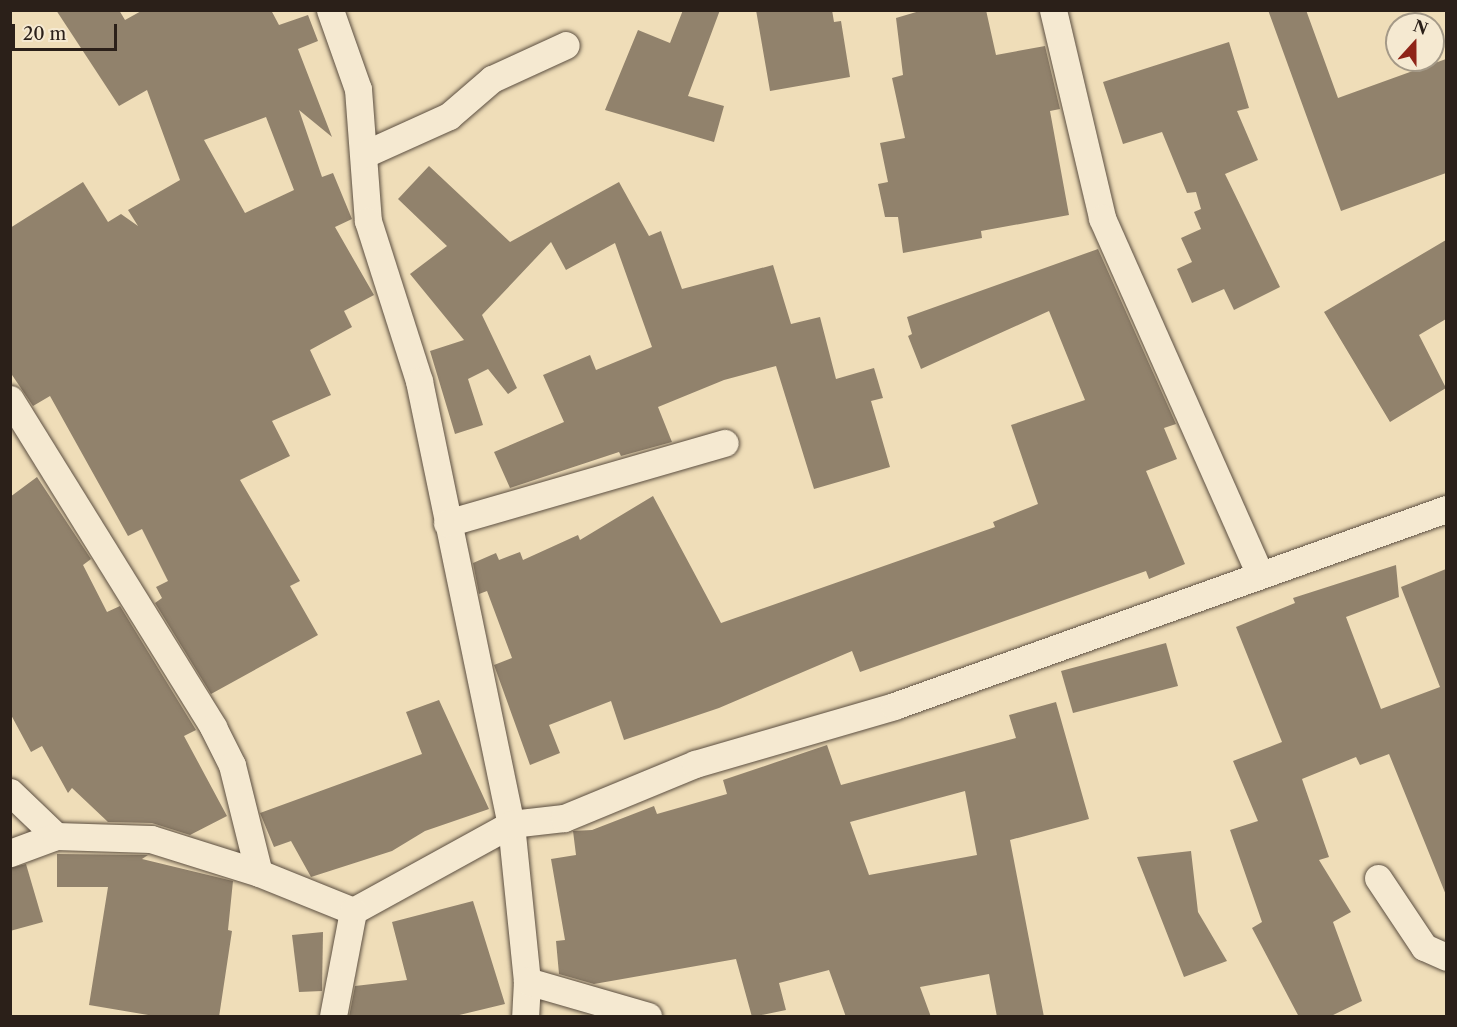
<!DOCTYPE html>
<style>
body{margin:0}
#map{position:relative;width:1457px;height:1027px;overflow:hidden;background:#efddb8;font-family:"Libre Caslon Text",serif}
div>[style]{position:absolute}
.building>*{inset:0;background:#91826c}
.roads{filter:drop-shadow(0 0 2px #5c4f41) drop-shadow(0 0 2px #5c4f41)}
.street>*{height:27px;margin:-13.5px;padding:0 13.5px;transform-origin:13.5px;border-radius:13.5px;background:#f5e9d1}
span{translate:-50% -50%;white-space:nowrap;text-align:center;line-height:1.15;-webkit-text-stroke:4.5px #f5e9d1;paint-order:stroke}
.frame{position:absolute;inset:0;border:12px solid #2b2019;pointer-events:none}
.north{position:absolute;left:1385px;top:12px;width:60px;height:60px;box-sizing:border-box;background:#f5e9d1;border:2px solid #a49987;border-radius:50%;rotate:21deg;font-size:16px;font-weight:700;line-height:24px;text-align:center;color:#2b2019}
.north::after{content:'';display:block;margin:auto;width:21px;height:27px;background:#8f2418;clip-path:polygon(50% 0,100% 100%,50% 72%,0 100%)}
.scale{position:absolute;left:12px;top:24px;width:105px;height:27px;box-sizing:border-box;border:3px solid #2b2019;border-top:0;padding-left:8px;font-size:18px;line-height:21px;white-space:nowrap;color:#2b2019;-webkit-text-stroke:4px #f5e9d1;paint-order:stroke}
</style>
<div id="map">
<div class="building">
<i style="clip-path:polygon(evenodd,56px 10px,119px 10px,125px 20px,143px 10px,271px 10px,279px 25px,308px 15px,318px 41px,298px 49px,332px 137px,299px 110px,322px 177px,333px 173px,352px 219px,335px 227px,374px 295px,344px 311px,352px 327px,310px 350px,331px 395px,272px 421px,290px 456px,240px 480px,300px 581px,290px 586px,318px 635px,211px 694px,155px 603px,162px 598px,156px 587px,168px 581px,142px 529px,128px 536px,50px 396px,33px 406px,10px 372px,10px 228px,83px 182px,108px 222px,121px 214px,138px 226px,128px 210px,180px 180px,147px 90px,119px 106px,56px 10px,266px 117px,294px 190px,245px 213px,204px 140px,266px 117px)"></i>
<i style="clip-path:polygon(683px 10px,720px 10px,688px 96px,724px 106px,714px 142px,605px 110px,638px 30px,670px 43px)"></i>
<i style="clip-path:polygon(756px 10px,832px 10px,834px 22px,841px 21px,850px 77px,770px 91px)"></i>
<i style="clip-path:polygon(923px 10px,986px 10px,996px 55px,1045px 46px,1060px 109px,1050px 111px,1069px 215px,981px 231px,982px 238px,903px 253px,898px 217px,885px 217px,878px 184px,888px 182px,880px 143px,905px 138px,892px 78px,903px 75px,896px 18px)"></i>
<i style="clip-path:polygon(1268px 10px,1306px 10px,1338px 98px,1446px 59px,1446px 173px,1341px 211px)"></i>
<i style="clip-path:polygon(1229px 42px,1249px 108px,1237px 111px,1258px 160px,1225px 174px,1280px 287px,1234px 310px,1224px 289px,1192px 303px,1177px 269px,1192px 262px,1181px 238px,1201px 229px,1194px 212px,1201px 209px,1196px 192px,1187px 193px,1162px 132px,1123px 144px,1103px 82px)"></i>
<i style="clip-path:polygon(429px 166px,510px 242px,619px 182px,649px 236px,661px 231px,682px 289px,773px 265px,791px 324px,820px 317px,836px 379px,874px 368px,883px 398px,871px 401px,890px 467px,814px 489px,776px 366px,724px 380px,658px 407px,672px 442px,621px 456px,619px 452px,510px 488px,494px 452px,564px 422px,543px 375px,590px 355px,596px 370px,652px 347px,615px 243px,566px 270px,551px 242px,482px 315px,517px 388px,508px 394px,488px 369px,468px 379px,483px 425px,455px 434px,430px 351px,464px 340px,410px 274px,447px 246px,398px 199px)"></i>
<i style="clip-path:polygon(1446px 240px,1446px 319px,1419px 335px,1446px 388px,1390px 422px,1324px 312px)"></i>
<i style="clip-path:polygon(1098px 249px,1176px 424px,1164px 428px,1177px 459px,1146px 471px,1185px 564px,1149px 579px,1146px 571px,860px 672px,852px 651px,719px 708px,624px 740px,611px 701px,549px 725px,560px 753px,530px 765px,494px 665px,512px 658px,487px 591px,479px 594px,473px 563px,496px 553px,499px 560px,520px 552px,523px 560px,578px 535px,580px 540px,653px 496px,721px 623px,995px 527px,993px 522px,1038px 504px,1011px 425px,1085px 400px,1049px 311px,921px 369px,908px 336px,912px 334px,907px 317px)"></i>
<i style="clip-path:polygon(37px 477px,91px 559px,83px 565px,107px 612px,120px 606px,196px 730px,184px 736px,227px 816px,190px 835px,152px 823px,108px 822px,72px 788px,68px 793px,42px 746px,31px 752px,10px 713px,10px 497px)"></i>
<i style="clip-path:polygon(1396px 565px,1399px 597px,1346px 617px,1381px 709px,1440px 687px,1401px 587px,1446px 569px,1446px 895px,1389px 754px,1360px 765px,1356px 757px,1302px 779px,1329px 857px,1319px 860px,1351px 912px,1333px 922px,1362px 1001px,1329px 1017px,1299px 1017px,1252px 928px,1262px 922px,1230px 830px,1258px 821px,1233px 761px,1282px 742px,1236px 627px,1295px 603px,1293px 598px)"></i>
<i style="clip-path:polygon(1166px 643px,1178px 686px,1073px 713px,1061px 671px)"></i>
<i style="clip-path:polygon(439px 700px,489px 809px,425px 831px,392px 851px,311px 877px,291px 841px,274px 847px,260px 813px,422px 754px,406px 712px)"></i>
<i style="clip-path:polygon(evenodd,1056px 702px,1089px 819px,1010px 840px,1044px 1017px,997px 1017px,989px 974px,920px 987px,931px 1017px,846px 1017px,829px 970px,779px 983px,786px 1010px,752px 1017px,736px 959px,594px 984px,559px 974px,556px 941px,565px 940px,551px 859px,576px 855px,573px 831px,592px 830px,654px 806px,657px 814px,727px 794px,723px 780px,827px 745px,841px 785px,1016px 738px,1009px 715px,1056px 702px,965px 791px,977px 855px,869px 875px,850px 822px,965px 791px)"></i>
<i style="clip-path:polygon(1191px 851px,1198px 912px,1227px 961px,1184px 977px,1137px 857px)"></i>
<i style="clip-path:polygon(57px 854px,148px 855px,142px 859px,233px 881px,228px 930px,232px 931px,219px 1017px,160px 1017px,89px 1005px,108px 887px,57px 887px)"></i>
<i style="clip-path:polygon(26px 864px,43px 922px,10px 931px,10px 868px)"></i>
<i style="clip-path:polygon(473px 901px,505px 1004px,451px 1017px,349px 1017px,355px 986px,407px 980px,392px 922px)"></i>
<i style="clip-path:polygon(323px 932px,322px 991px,299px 992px,292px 935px)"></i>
</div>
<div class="roads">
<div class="street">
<i style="left:330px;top:10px;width:84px;rotate:70.5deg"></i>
<i style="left:358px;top:89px;width:132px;rotate:85.7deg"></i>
<i style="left:368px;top:221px;width:168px;rotate:72.3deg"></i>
<i style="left:419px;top:381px;width:452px;rotate:78.3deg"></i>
<i style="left:511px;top:824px;width:158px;rotate:84.2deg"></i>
<i style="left:527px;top:981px;width:35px;rotate:93deg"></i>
<i style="left:1053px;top:10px;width:214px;rotate:76.7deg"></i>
<i style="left:1102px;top:218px;width:389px;rotate:66.1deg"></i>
<i style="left:365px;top:154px;width:92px;rotate:-24.3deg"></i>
<i style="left:449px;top:116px;width:57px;rotate:-40.7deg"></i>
<i style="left:492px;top:79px;width:81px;rotate:-24.7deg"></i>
<i style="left:10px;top:399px;width:386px;rotate:58.2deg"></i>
<i style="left:213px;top:727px;width:42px;rotate:63.4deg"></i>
<i style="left:232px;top:765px;width:111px;rotate:76deg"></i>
<i style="left:447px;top:523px;width:289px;rotate:-16.1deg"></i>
<i style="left:10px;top:792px;width:64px;rotate:43.7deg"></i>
<i style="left:10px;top:853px;width:49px;rotate:-20.3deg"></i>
<i style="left:56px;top:836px;width:95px;rotate:1.8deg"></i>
<i style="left:151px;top:839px;width:113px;rotate:17.5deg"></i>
<i style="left:259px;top:873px;width:101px;rotate:22deg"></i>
<i style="left:1378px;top:878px;width:83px;rotate:56.3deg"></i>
<i style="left:1424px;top:947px;width:24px;rotate:24deg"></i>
<i style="left:353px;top:911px;width:180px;rotate:-28.8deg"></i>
<i style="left:511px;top:824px;width:53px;rotate:-6.5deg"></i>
<i style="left:564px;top:818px;width:142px;rotate:-22.4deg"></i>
<i style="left:695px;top:764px;width:207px;rotate:-16.2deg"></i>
<i style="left:894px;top:706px;width:586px;rotate:-19.64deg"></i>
<i style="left:527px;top:981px;width:126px;rotate:16.1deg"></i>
<i style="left:333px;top:1016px;width:107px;rotate:-79.2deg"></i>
</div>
</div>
<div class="frame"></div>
<div class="north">N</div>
<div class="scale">20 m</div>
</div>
